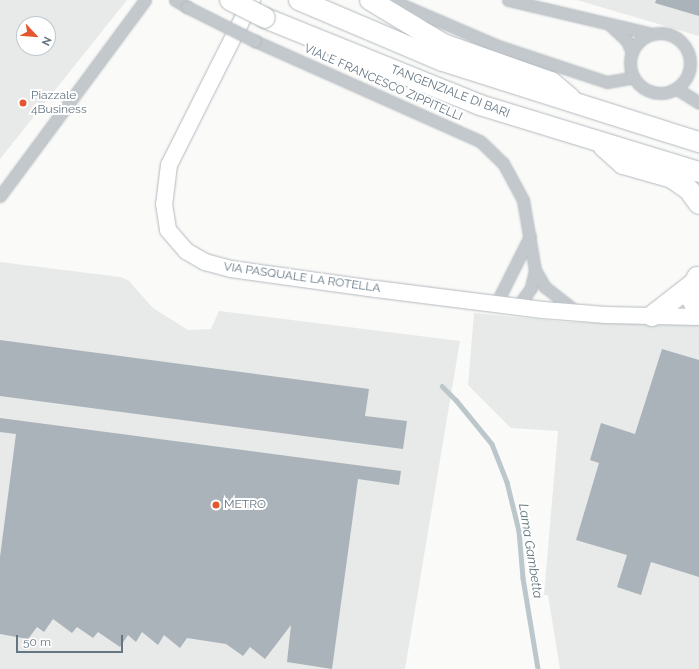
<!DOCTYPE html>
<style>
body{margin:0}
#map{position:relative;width:699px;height:669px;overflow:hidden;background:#fafaf8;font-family:Raleway,sans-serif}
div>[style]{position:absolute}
.built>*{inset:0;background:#e8e9e9}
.stream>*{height:4.5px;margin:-2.25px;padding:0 2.25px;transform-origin:2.25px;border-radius:2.25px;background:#bbc7cb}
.building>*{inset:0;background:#aab3b9}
.roads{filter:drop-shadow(0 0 1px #b3babf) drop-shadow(0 0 1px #b3babf)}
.street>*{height:11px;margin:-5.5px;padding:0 5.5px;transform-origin:5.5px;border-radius:5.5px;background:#c3c8cc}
.street>.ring{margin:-5.5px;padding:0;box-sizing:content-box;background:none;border:11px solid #c3c8cc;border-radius:50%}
.secondary>*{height:16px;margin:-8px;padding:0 8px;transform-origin:8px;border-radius:8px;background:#fff}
.highway>*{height:20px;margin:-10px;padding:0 10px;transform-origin:10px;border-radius:10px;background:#fff}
.bridges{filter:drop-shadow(0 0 1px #b4b9bd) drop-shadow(0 0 1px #b4b9bd)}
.street-bridge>*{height:11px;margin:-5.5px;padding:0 5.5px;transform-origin:5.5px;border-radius:5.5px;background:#c3c8cc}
.highway-bridge>*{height:20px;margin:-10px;padding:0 10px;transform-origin:10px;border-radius:10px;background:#fff}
.dots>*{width:11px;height:11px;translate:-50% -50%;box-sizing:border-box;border:2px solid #fff;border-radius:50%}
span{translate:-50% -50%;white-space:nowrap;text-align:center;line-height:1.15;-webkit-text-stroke:4px #fff;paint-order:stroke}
.street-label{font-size:12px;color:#657683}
.poi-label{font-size:12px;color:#657683}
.left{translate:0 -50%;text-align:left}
.water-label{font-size:13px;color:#60757c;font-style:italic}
.north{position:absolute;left:16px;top:16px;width:40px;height:40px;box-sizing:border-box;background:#fff;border:1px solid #c1c8cd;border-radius:50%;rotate:116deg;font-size:11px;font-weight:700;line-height:16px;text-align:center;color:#657683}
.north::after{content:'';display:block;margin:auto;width:14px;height:18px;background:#e4572e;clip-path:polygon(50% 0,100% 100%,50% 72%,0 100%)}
.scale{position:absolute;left:16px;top:635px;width:107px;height:18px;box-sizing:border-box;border:2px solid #657683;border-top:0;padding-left:5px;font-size:12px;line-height:14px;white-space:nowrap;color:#657683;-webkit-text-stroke:3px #fff;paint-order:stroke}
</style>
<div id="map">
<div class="built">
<i style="clip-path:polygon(evenodd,0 0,127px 0,0 159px,0 0,24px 24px,48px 24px,48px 48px,24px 48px,24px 24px)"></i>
<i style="clip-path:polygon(577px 0,699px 0,699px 36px)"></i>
<i style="clip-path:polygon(0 262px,120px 277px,128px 280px,153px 308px,188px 330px,211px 329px,219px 311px,460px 341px,405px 669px,0 669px)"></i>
<i style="clip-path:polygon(474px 313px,567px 322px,699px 325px,699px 669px,560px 669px,548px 595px,544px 595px,558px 431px,511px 428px,468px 385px)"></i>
</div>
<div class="stream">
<i style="left:442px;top:386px;width:20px;rotate:45deg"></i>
<i style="left:456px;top:400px;width:57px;rotate:50.7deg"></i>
<i style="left:492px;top:444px;width:41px;rotate:68.5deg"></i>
<i style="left:507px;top:482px;width:50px;rotate:76.2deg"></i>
<i style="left:519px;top:531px;width:47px;rotate:85.1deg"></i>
<i style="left:523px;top:578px;width:92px;rotate:80.6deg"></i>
</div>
<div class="building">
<i style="clip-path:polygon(656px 0,699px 0,699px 16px,655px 3px)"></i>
<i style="clip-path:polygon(0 340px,369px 389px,365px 416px,407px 421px,403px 449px,0 396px)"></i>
<i style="clip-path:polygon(662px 349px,699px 360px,699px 577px,651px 562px,641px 595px,617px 587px,627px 555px,576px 540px,599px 463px,590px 460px,601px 423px,635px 434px)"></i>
<i style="clip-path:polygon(0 418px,401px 471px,399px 485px,358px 479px,332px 669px,287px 662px,291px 625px,265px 659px,250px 647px,243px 656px,226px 644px,187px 638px,180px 648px,164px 635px,158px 645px,142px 632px,136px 642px,128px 635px,120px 647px,98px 632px,93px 638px,77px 627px,72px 633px,53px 619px,44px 632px,37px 627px,28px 639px,0 634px,0 557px,16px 434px,0 432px)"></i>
</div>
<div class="roads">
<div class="street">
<i style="left:175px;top:0;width:14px;rotate:30deg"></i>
<i style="left:391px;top:0;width:116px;rotate:23.3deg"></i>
<i style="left:498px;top:46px;width:115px;rotate:18.3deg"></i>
<i style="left:607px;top:82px;width:27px;rotate:-10deg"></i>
<i style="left:508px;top:0;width:149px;rotate:13.2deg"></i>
<i style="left:611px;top:26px;width:22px;rotate:43deg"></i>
<i style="left:627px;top:41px;width:13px;rotate:67deg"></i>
<i class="ring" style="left:630px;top:33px;width:49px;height:49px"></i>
<i style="left:255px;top:41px;width:246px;rotate:24deg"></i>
<i style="left:480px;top:141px;width:32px;rotate:44deg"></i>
<i style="left:503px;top:163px;width:42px;rotate:61.6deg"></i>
<i style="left:523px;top:200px;width:71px;rotate:80.3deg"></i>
<i style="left:535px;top:270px;width:18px;rotate:103deg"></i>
<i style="left:531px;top:288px;width:22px;rotate:126deg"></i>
<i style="left:677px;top:89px;width:26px;rotate:32deg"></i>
<i style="left:0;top:196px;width:244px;rotate:-53.5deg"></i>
<i style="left:535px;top:270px;width:20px;rotate:60deg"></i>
<i style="left:545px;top:287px;width:41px;rotate:38deg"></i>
<i style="left:496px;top:304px;width:76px;rotate:-63.4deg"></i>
</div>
<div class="secondary">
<i style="left:252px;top:0;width:185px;rotate:116.7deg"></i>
<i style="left:169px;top:165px;width:39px;rotate:97deg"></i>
<i style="left:164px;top:204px;width:26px;rotate:81deg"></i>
<i style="left:168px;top:230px;width:28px;rotate:49deg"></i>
<i style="left:186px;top:251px;width:22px;rotate:30deg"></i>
<i style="left:205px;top:262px;width:27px;rotate:15deg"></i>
<i style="left:231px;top:269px;width:146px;rotate:7.9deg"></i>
<i style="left:376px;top:289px;width:168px;rotate:7.2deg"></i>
<i style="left:543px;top:310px;width:63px;rotate:4.5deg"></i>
<i style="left:606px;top:315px;width:93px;rotate:1.2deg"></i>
</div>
<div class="highway">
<i style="left:299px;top:0;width:156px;rotate:23deg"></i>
<i style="left:443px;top:61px;width:269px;rotate:17.6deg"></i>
<i style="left:370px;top:0;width:85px;rotate:31.1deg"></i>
<i style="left:443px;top:44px;width:114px;rotate:19.4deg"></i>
<i style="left:551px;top:82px;width:25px;rotate:40deg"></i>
<i style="left:265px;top:18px;width:232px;rotate:22deg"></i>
<i style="left:480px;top:105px;width:229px;rotate:17deg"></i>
<i style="left:603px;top:146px;width:27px;rotate:42deg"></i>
<i style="left:623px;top:164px;width:51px;rotate:15.9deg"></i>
<i style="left:672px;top:178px;width:21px;rotate:35deg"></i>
<i style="left:689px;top:190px;width:17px;rotate:54deg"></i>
<i style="left:697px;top:277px;width:20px;rotate:110deg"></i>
<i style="left:690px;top:296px;width:19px;rotate:62deg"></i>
<i style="left:652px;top:316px;width:52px;rotate:-38deg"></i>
</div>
</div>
<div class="bridges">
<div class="street-bridge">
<i style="left:187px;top:7px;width:76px;rotate:26.6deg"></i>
</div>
<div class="highway-bridge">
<i style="left:230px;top:0;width:39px;rotate:27deg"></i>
</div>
</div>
<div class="dots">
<i style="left:23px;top:103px;background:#e4572e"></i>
<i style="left:216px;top:505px;background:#e4572e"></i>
</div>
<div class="street-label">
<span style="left:383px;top:83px;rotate:24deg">VIALE FRANCESCO ZIPPITELLI</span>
<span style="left:450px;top:92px;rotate:21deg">TANGENZIALE DI BARI</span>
<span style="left:302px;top:278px;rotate:8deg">VIA PASQUALE LA ROTELLA</span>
</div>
<div class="poi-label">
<span class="left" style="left:31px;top:103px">Piazzale<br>4Business</span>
<span class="left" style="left:224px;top:505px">METRO</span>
</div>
<div class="water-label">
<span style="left:530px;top:551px;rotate:81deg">Lama Gambetta</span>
</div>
<div class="north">N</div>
<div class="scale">50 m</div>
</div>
